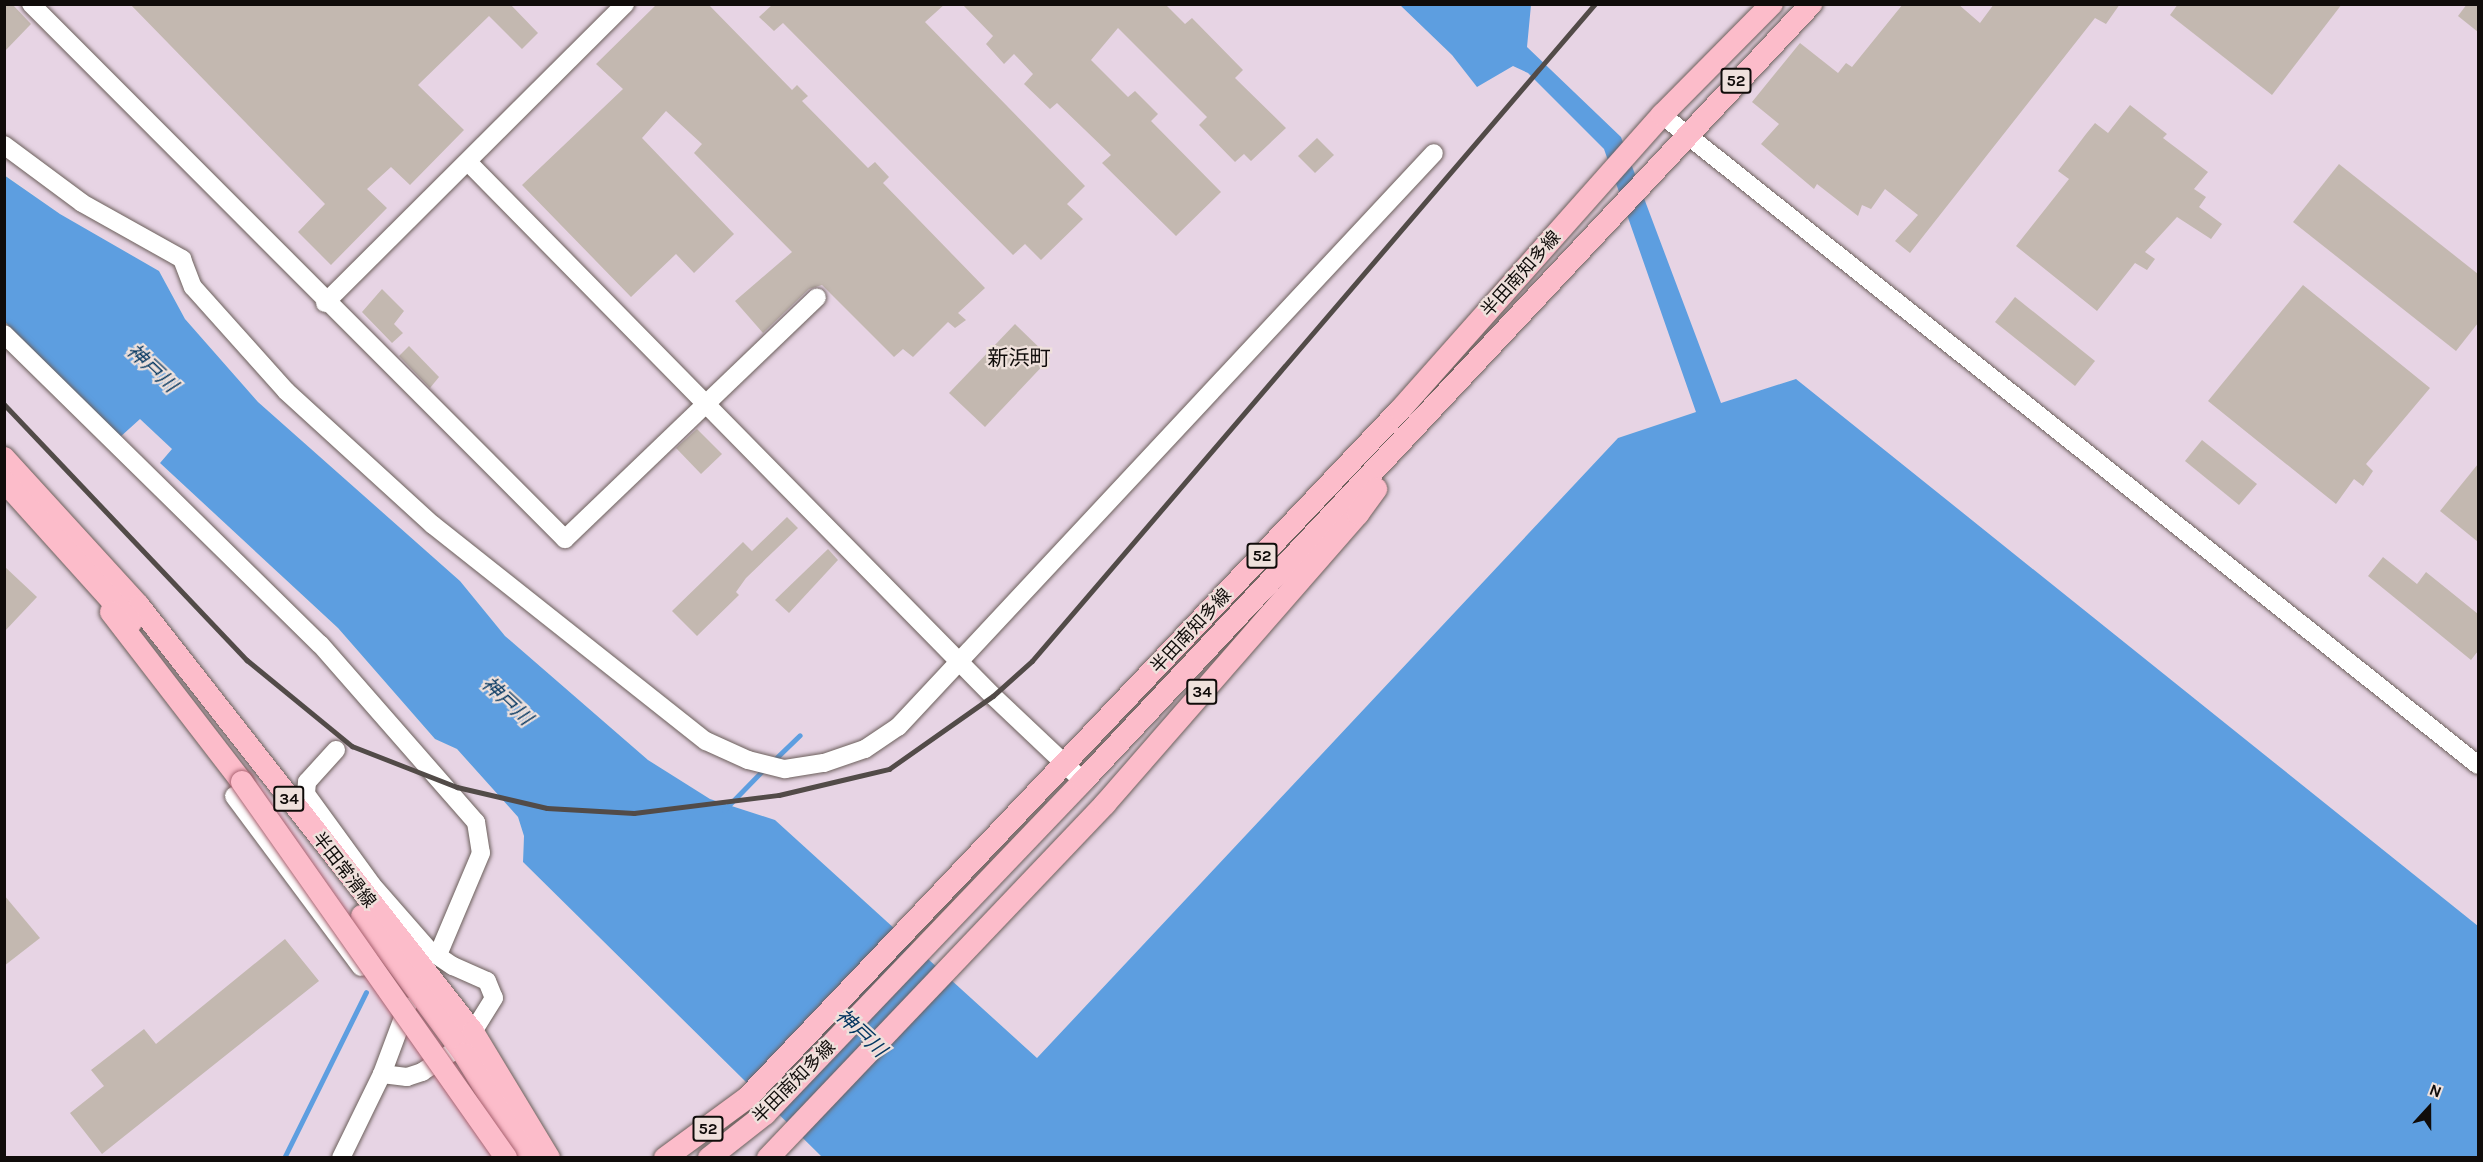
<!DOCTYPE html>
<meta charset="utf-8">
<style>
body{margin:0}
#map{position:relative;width:2483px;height:1162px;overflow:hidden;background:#efe1dc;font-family:Karla,"Noto Sans JP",sans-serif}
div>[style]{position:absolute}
.industrial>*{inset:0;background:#e7d4e4}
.water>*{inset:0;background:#5d9ee0}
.stream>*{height:5px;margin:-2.5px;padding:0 2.5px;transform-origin:2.5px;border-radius:2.5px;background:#5d9ee0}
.building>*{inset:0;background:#c3b8b0}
.roads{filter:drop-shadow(0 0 2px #6b5f5b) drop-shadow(0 0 2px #6b5f5b)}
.minor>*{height:18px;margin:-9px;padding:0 9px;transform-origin:9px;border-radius:9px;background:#fff}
.major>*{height:22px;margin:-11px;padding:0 11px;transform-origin:11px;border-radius:11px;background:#fcbcca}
.rail>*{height:4.5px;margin:-2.25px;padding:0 2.25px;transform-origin:2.25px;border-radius:2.25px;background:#524b48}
.bridges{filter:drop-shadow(0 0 2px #a8616f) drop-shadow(0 0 2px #a8616f)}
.major-bridge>*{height:22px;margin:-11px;padding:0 11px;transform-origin:11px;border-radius:11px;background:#fcbcca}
span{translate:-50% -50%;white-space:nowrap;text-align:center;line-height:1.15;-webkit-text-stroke:4.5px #efe1dc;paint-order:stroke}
.shield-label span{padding:2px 4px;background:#efe1dc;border:2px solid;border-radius:4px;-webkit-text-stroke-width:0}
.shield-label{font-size:16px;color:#100c0a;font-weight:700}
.street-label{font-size:18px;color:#100c0a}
.water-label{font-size:20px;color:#053761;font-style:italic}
.quarter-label{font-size:21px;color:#100c0a}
.frame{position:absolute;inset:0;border:6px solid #100c0a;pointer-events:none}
.north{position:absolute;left:2399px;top:1078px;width:60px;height:60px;-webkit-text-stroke:4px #efe1dc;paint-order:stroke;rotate:21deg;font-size:16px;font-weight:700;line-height:24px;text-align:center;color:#100c0a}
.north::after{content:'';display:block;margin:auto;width:21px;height:27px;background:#100c0a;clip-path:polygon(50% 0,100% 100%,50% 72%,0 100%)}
</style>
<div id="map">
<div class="industrial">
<i style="clip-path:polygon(5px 5px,2478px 5px,2478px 926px,1795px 379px,1618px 438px,1037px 1058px,775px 820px,710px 799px,648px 760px,505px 636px,460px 581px,258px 402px,185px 319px,159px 271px,60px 214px,5px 175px)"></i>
<i style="clip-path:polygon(4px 322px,119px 437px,139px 418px,172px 449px,160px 463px,338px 628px,435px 739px,457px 749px,518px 817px,524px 836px,523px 862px,822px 1157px,5px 1157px)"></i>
</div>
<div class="water">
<i style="clip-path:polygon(1400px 5px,1531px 5px,1527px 47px,1621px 137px,1721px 403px,1796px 379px,2478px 926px,2478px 1157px,822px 1157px,523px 862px,524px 836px,518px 817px,457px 749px,435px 739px,338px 628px,160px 463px,172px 449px,140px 419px,119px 438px,5px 322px,4px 175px,60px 214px,159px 271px,185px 319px,258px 402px,460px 581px,505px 636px,648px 760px,710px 799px,775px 820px,1037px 1058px,1618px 438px,1696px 412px,1604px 149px,1528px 73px,1513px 66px,1477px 87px,1452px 55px)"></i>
</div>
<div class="stream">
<i style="left:773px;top:761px;width:37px;rotate:-44deg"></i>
<i style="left:724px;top:810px;width:57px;rotate:-45.7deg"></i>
<i style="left:284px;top:1158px;width:185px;rotate:-63.7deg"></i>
</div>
<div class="building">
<i style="clip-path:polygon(4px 4px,12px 4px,31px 24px,4px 52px)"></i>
<i style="clip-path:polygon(130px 4px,510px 4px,538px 33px,522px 49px,489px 16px,418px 85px,464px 130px,410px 185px,391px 167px,367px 189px,387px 208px,331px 265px,298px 232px,325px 204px)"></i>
<i style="clip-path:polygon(657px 4px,708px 4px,792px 90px,797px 85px,808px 96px,802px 101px,868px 168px,875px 162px,889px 177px,883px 183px,985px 288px,958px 313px,966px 320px,955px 328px,948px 322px,913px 357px,903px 349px,894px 357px,822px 285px,809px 289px,763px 333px,735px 301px,792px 252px,694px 153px,702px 144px,666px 111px,642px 138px,734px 234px,694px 273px,676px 254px,631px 297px,522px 185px,623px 89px,596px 64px)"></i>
<i style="clip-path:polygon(773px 4px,945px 4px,925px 22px,1085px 186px,1067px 204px,1083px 219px,1041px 260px,1025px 244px,1013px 255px,783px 23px,774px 31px,759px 17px)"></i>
<i style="clip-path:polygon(962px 4px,1165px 4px,1185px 24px,1192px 18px,1243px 70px,1235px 78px,1286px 128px,1251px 161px,1244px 154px,1235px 162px,1199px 125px,1207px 117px,1118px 28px,1091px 60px,1128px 97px,1135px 91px,1158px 114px,1151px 121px,1221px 192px,1176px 236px,1102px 163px,1111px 155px,1057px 103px,1050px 109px,1024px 84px,1033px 74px,1014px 54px,1004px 64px,986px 44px,993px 36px)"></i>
<i style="clip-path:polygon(1903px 4px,1958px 4px,1980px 23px,1994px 4px,2120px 4px,2106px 24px,2095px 18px,1910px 253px,1895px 241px,1918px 215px,1885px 189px,1871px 209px,1862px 205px,1858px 216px,1817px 184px,1814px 189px,1761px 144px,1779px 124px,1752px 102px,1800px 43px,1838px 73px,1846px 63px,1852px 67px)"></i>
<i style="clip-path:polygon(2178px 4px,2342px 4px,2272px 95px,2170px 15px)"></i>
<i style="clip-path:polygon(2467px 4px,2478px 4px,2478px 32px,2458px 16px)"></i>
<i style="clip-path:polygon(2130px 105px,2167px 134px,2163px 138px,2208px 172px,2194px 189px,2206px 197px,2199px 207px,2222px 224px,2211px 239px,2177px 217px,2145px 252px,2155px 259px,2147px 270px,2135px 263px,2097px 311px,2016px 246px,2069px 179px,2058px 171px,2086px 134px,2095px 123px,2108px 133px)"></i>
<i style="clip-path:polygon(1317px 138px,1334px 155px,1315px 173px,1298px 156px)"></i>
<i style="clip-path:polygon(2339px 164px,2478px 274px,2478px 323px,2456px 351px,2293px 222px)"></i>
<i style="clip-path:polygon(2303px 285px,2430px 388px,2366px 464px,2373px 471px,2363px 486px,2354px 479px,2336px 504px,2208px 401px)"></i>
<i style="clip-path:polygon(382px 289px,404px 311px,394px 324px,403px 333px,392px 343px,362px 312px)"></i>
<i style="clip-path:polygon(2015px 297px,2095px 361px,2075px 386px,1995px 322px)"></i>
<i style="clip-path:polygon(1015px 324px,1050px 358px,985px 427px,949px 393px)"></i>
<i style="clip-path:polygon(409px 346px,439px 377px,430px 388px,399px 356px)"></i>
<i style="clip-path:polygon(697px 429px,722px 454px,701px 474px,676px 448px)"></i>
<i style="clip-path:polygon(2202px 440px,2257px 484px,2239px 505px,2185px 461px)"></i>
<i style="clip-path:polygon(2478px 464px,2478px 542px,2440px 511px)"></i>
<i style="clip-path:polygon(787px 517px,798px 528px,746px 578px,736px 592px,739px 595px,697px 636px,672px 611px,743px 542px,752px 551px)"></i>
<i style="clip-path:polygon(828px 549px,838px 560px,789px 613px,775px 600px)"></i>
<i style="clip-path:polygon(2383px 557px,2417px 584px,2426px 572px,2478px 614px,2478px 651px,2471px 660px,2368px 576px)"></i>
<i style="clip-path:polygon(4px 566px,37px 597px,4px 632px)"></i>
<i style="clip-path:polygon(4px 895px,40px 938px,4px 966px)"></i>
<i style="clip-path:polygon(285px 939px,319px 981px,102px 1154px,70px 1113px,104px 1086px,91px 1070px,144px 1029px,156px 1044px)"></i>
</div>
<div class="roads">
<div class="minor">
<i style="left:31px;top:4px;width:756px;rotate:45.05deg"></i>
<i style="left:565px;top:539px;width:349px;rotate:-43.8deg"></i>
<i style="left:1662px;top:115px;width:1043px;rotate:38.54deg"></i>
<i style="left:4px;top:145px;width:97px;rotate:36.6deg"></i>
<i style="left:82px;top:203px;width:115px;rotate:29.2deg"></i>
<i style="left:182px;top:259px;width:30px;rotate:69deg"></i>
<i style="left:193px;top:287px;width:140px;rotate:48.2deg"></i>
<i style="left:286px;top:391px;width:199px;rotate:42.4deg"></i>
<i style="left:433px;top:525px;width:348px;rotate:38.4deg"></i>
<i style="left:706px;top:741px;width:46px;rotate:24.3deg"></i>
<i style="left:748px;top:760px;width:38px;rotate:14deg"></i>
<i style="left:785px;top:769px;width:39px;rotate:-9deg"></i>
<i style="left:824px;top:763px;width:43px;rotate:-18.9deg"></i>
<i style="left:865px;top:749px;width:40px;rotate:-34deg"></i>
<i style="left:898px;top:727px;width:785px;rotate:-46.96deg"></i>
<i style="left:468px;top:162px;width:749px;rotate:45.49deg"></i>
<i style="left:993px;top:696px;width:124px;rotate:43.4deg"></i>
<i style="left:325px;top:303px;width:424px;rotate:-44.9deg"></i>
<i style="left:4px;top:334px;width:443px;rotate:44.5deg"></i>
<i style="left:320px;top:644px;width:237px;rotate:48.8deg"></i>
<i style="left:476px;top:822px;width:31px;rotate:81deg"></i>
<i style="left:481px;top:853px;width:111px;rotate:112.9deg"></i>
<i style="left:336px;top:750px;width:43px;rotate:132.2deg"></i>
<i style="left:307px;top:782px;width:12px;rotate:95deg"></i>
<i style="left:306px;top:794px;width:112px;rotate:54deg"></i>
<i style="left:372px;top:885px;width:86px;rotate:48.8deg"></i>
<i style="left:429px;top:950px;width:29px;rotate:34deg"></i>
<i style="left:453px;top:966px;width:37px;rotate:24deg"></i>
<i style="left:487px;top:981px;width:18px;rotate:68deg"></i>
<i style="left:494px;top:998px;width:40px;rotate:122deg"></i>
<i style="left:234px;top:796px;width:213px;rotate:53.4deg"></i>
<i style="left:382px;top:1074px;width:25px;rotate:7deg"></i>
<i style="left:407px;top:1077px;width:16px;rotate:-18deg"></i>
<i style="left:422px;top:1072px;width:45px;rotate:-33.3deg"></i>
<i style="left:341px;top:1158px;width:93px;rotate:-64deg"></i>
<i style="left:382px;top:1074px;width:72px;rotate:-69.5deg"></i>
</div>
<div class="major">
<i style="left:4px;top:458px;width:200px;rotate:47.6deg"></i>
<i style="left:139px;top:606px;width:541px;rotate:51.9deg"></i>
<i style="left:473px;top:1032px;width:147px;rotate:58.9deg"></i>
<i style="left:4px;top:481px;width:190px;rotate:48deg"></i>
<i style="left:111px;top:612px;width:215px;rotate:52.4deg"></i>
<i style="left:362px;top:916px;width:172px;rotate:53.5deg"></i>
<i style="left:464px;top:1054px;width:122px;rotate:58.8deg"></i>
<i style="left:665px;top:1158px;width:103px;rotate:-36.3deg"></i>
<i style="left:748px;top:1097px;width:947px;rotate:-46.5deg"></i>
<i style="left:1400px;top:410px;width:395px;rotate:-48.4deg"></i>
<i style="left:1662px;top:115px;width:156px;rotate:-45.3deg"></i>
<i style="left:709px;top:1158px;width:71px;rotate:-38.2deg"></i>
<i style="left:765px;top:1114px;width:460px;rotate:-46.3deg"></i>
<i style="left:1083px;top:781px;width:1065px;rotate:-46.86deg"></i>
<i style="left:768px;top:1158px;width:489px;rotate:-46.4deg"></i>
<i style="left:1105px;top:804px;width:385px;rotate:-48.9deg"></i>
<i style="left:1358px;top:514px;width:31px;rotate:-54deg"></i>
</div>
</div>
<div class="rail">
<i style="left:4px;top:404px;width:353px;rotate:46.5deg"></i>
<i style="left:247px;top:660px;width:136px;rotate:39.3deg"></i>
<i style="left:352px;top:746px;width:113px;rotate:21.3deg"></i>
<i style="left:457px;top:787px;width:92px;rotate:13.1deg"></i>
<i style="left:547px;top:808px;width:87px;rotate:3.3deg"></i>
<i style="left:634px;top:813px;width:146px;rotate:-7.1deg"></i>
<i style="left:779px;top:795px;width:113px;rotate:-13.3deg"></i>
<i style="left:889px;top:769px;width:127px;rotate:-35.1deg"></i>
<i style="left:993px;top:696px;width:52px;rotate:-41.9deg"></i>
<i style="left:1032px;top:661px;width:865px;rotate:-49.41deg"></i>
</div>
<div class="bridges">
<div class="major-bridge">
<i style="left:242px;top:782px;width:459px;rotate:54.9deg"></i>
</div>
</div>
<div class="shield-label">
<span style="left:1736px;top:81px">52</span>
<span style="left:1262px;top:556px">52</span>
<span style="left:1202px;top:692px">34</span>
<span style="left:289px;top:799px">34</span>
<span style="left:708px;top:1129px">52</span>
</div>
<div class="street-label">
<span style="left:1521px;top:274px;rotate:-48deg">半田南知多線</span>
<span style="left:1191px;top:631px;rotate:-47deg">半田南知多線</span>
<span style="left:344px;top:870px;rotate:52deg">半田常滑線</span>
<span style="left:794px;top:1082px;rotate:-45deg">半田南知多線</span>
</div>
<div class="water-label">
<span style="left:152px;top:368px;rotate:43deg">神戸川</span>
<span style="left:507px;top:701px;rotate:43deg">神戸川</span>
<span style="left:861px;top:1033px;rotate:43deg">神戸川</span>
</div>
<div class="quarter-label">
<span style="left:1019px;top:358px">新浜町</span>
</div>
<div class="frame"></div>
<div class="north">N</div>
</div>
